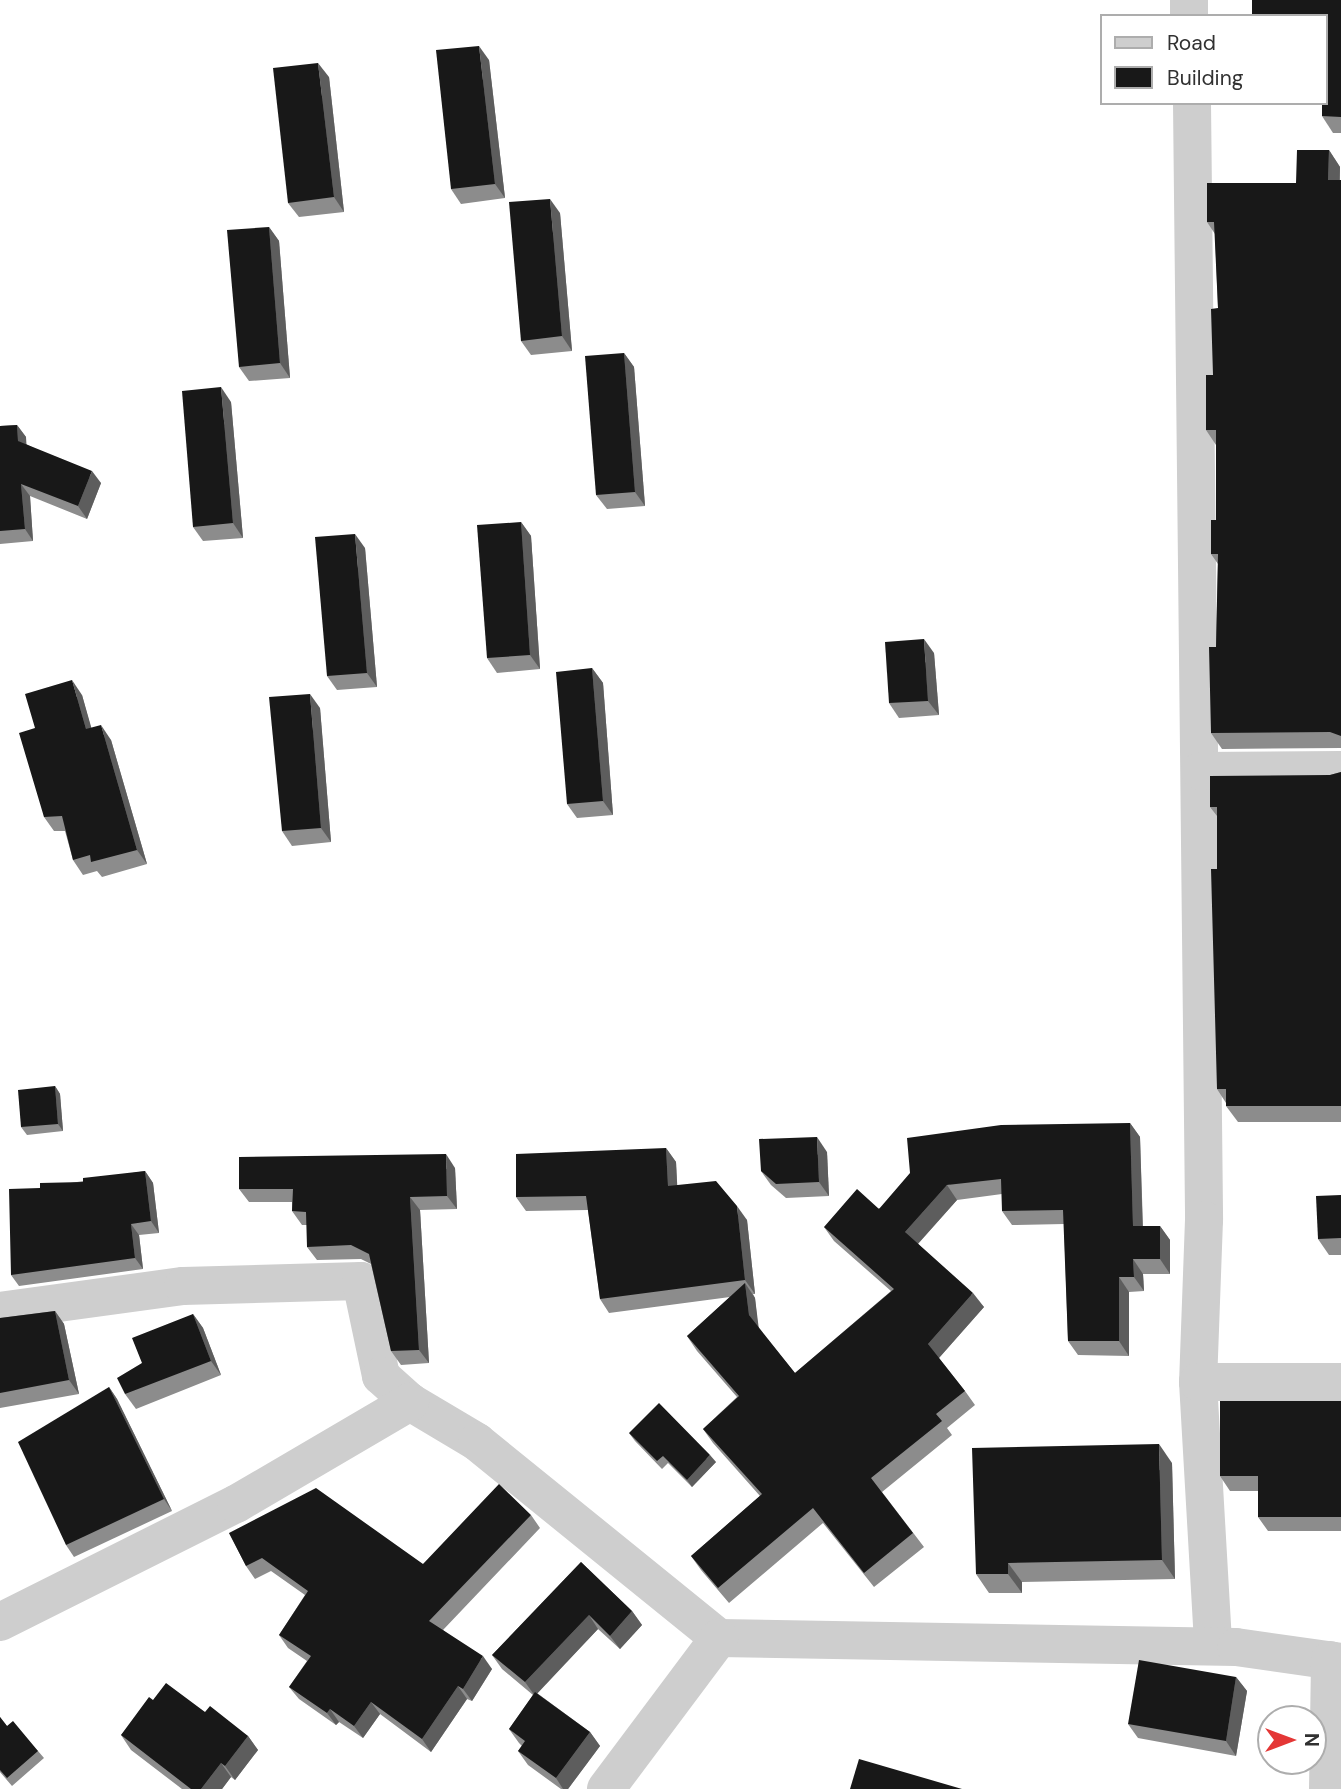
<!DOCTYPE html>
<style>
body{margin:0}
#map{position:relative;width:1341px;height:1789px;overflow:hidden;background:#fff;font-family:"DM Sans",sans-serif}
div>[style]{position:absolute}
.minor>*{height:38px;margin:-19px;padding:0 19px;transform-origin:19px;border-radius:19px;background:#cecece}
.wall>*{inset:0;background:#8c8c8c}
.shaded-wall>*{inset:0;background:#5d5d5d}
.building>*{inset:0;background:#181818}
span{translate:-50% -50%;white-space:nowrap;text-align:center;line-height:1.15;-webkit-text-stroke:7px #fff;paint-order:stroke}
.legend{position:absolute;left:1100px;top:14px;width:228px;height:91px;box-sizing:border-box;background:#fff;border:2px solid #adadad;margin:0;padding:9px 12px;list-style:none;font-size:21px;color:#313131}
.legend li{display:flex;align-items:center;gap:14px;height:35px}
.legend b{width:35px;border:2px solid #adadad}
.north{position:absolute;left:1257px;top:1705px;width:70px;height:70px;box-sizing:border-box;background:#fff;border:2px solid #adadad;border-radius:50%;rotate:90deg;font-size:19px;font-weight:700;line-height:28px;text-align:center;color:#313131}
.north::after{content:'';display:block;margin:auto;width:24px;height:32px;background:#e43736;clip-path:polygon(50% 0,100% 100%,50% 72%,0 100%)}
</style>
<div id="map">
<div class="minor">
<i style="left:1189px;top:0;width:16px;rotate:90deg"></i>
<i style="left:1192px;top:103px;width:1117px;rotate:89.38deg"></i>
<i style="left:1204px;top:1220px;width:162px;rotate:92.1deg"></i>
<i style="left:1198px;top:1382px;width:264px;rotate:86.7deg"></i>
<i style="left:1200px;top:771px;width:141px;rotate:-0.4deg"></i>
<i style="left:0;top:1311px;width:185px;rotate:-7.8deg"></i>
<i style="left:183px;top:1286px;width:178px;rotate:-1.6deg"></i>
<i style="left:361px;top:1281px;width:97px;rotate:78.1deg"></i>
<i style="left:381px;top:1376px;width:39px;rotate:42deg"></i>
<i style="left:410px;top:1402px;width:78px;rotate:30.8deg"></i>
<i style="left:477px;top:1442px;width:311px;rotate:39deg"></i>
<i style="left:719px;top:1638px;width:517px;rotate:1deg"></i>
<i style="left:1236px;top:1647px;width:106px;rotate:8.1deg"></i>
<i style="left:1198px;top:1382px;width:143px"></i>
<i style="left:0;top:1622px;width:264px;rotate:-26.6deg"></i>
<i style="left:236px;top:1504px;width:202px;rotate:-30.4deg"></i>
<i style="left:606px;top:1789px;width:189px;rotate:-53.2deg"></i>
<i style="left:1328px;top:1789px;width:129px;rotate:-89.1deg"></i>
</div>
<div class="wall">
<i style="clip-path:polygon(1341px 0,1341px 133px,1333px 133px,1322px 116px,1325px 16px)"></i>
<i style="clip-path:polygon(489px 60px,505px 198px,461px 204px,451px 189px)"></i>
<i style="clip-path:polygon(329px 77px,344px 212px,299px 217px,288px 203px)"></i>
<i style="clip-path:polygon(1329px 150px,1340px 167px,1340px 180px,1341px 180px,1341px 748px,1222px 749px,1211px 733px,1216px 647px,1218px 564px,1211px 554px,1216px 520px,1216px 445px,1206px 430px,1213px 375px,1218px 308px,1215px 234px,1207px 222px,1296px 183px)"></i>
<i style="clip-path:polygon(560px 213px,572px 351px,531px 355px,521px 341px)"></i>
<i style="clip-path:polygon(269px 227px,279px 241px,290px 378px,249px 381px,239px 367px)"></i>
<i style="clip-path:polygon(624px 353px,634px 367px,645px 506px,607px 509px,596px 495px)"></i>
<i style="clip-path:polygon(231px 402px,243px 538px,203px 541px,193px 527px)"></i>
<i style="clip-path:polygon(17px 425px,26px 437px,26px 444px,101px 483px,87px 519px,30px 496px,33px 541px,0 544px,0 426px)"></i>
<i style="clip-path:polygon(521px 522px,531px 536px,540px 669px,497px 673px,487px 658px)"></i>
<i style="clip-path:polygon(365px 548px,377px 687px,337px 690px,327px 676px)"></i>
<i style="clip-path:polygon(934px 653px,939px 715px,899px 718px,889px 703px)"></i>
<i style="clip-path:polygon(592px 668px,603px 683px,613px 815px,577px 818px,567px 804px)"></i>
<i style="clip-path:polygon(82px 695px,91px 728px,111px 740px,147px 864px,102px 877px,97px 871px,83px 875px,73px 860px,65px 831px,54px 831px,44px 817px,35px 728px)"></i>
<i style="clip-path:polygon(320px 708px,331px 842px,292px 846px,282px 831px)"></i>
<i style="clip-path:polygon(1341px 772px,1341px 1122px,1238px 1122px,1226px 1106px,1226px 1103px,1217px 1089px,1217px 816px,1210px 807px)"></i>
<i style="clip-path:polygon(55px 1086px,60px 1094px,63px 1131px,27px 1135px,21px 1127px)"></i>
<i style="clip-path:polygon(1130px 1123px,1140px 1137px,1143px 1226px,1160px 1226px,1170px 1240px,1170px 1274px,1143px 1274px,1144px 1291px,1129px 1292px,1129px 1356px,1078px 1355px,1068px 1341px,1064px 1224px,1012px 1225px,1002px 1211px,1002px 1194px,957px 1200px,918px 1244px,984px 1307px,939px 1358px,965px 1391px,975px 1405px,947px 1428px,952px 1435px,882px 1492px,924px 1547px,874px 1587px,823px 1523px,729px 1603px,701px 1570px,691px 1556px,760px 1496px,713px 1443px,703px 1429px,737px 1397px,697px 1351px,687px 1336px,730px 1297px,609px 1313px,600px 1299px,588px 1210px,526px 1211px,516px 1197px,666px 1148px,676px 1162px,677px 1185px,747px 1220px,755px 1294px,753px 1294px,755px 1298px,758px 1328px,795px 1373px,891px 1291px,834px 1241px,824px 1227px)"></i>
<i style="clip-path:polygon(827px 1152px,829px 1196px,786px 1198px,771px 1185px,761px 1171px)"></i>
<i style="clip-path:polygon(455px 1168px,457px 1209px,420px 1210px,429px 1363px,401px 1365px,391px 1351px,371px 1264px,361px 1259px,317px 1260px,307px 1247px,307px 1225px,302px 1225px,292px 1211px,292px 1202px,249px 1202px,239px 1189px)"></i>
<i style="clip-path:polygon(145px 1171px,153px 1183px,159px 1233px,139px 1235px,143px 1269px,19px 1286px,11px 1275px,40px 1188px)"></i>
<i style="clip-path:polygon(1341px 1195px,1341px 1255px,1329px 1255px,1318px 1239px)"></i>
<i style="clip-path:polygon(55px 1311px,64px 1324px,79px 1394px,0 1408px,0 1318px)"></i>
<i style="clip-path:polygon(193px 1314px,203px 1328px,221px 1375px,136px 1409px,125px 1394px,142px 1363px)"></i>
<i style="clip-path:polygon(109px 1387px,117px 1399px,172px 1511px,74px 1557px,66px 1545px)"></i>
<i style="clip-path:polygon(1341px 1401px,1341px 1531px,1268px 1531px,1258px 1517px,1258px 1491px,1230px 1491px,1220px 1476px)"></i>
<i style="clip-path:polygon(629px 1433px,716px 1462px,692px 1487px,668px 1463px,662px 1469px,635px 1441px)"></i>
<i style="clip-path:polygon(1172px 1463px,1175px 1579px,1022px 1582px,1022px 1593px,989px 1593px,976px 1574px)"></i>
<i style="clip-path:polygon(531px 1515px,540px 1528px,443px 1630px,492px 1669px,472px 1701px,467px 1699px,431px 1752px,380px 1714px,363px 1738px,339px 1722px,336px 1725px,299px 1699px,289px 1687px,307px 1661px,288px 1648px,279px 1635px,305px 1595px,271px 1571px,255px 1579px,246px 1566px,229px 1533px,423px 1564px)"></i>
<i style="clip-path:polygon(581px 1562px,632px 1611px,642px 1625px,620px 1649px,598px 1629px,537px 1693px,590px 1732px,600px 1746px,568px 1789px,561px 1789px,528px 1765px,518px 1751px,522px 1746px,519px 1743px,509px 1729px,533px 1695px,502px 1669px,492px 1655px)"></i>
<i style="clip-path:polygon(1236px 1677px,1247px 1691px,1236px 1756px,1138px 1738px,1128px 1724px)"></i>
<i style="clip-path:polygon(153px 1700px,205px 1712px,248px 1736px,258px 1750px,235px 1780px,231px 1777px,222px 1789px,182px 1789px,131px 1750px,121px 1735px)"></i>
<i style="clip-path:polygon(0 1717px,7px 1726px,38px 1751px,44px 1758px,12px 1786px,0 1772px)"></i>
</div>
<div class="shaded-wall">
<i style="clip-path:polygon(479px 46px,489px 60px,505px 198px,495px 184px)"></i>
<i style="clip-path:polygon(318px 63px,329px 77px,344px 212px,334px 197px)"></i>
<i style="clip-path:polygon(1329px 150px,1340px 167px,1339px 196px,1328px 180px)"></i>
<i style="clip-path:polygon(550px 199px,560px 213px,572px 351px,562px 336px)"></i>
<i style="clip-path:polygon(269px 227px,279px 241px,290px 378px,280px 363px)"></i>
<i style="clip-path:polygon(624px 353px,634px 367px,645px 506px,635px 492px)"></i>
<i style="clip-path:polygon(221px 387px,231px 402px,243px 538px,233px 523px)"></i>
<i style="clip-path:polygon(17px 425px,26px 437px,27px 453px,18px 441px)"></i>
<i style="clip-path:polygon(92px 471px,101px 483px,87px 519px,78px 506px)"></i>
<i style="clip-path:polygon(21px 484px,30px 496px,33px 541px,25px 529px)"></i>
<i style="clip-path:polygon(521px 522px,531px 536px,540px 669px,530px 655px)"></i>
<i style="clip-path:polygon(355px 534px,365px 548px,377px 687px,367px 673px)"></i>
<i style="clip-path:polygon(924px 639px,934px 653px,939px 715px,928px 701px)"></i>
<i style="clip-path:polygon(592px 668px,603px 683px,613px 815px,603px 801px)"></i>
<i style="clip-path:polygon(72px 680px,82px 695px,96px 744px,86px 729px)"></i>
<i style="clip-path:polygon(310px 694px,320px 708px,331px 842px,321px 828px)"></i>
<i style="clip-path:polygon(101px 725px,111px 740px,147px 864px,137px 850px)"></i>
<i style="clip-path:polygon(55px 1086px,60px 1094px,63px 1131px,58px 1124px)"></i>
<i style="clip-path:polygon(1130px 1123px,1140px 1137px,1143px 1240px,1133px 1226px)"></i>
<i style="clip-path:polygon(817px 1137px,827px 1152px,829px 1196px,819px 1182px)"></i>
<i style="clip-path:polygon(666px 1148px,676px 1162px,678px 1200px,668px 1186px)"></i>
<i style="clip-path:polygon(446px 1154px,455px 1168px,457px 1209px,447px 1196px)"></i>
<i style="clip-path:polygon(145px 1171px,153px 1183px,159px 1233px,151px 1221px)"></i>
<i style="clip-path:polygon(947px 1185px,957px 1200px,915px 1247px,905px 1232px)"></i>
<i style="clip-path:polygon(410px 1197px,420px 1210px,429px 1363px,419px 1350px)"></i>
<i style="clip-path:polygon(737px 1206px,747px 1220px,755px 1294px,745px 1280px)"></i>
<i style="clip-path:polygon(131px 1224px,139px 1235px,143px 1269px,135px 1258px)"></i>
<i style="clip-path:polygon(1160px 1226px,1170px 1240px,1170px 1274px,1160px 1259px)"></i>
<i style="clip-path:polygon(1133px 1259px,1143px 1274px,1144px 1291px,1134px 1277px)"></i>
<i style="clip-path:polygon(1119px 1277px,1129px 1292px,1129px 1356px,1119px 1341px)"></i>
<i style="clip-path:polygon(745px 1283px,755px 1298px,759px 1330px,749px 1315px)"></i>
<i style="clip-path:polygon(973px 1293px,984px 1307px,938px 1359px,928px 1344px)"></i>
<i style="clip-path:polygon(55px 1311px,64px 1324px,79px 1394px,69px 1380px)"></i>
<i style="clip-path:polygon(193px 1314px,203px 1328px,221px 1375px,211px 1361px)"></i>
<i style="clip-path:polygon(109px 1387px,117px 1399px,172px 1511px,164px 1499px)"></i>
<i style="clip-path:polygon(1159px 1444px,1172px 1463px,1175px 1579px,1162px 1560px)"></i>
<i style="clip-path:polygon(710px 1455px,716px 1462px,692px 1487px,687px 1480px)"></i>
<i style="clip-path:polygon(1008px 1563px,1022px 1582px,1022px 1593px,1008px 1574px)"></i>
<i style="clip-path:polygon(632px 1611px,642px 1625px,620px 1649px,610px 1636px)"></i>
<i style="clip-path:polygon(589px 1615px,598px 1629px,535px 1696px,525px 1682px)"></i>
<i style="clip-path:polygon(483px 1656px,492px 1669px,472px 1701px,463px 1689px)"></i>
<i style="clip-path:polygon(1236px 1677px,1247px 1691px,1236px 1756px,1226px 1741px)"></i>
<i style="clip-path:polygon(458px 1686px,467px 1699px,431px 1752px,422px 1739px)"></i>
<i style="clip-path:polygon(371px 1702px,380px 1714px,363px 1738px,354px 1726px)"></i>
<i style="clip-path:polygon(330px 1709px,339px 1722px,336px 1725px,327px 1713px)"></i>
<i style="clip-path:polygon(590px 1732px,600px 1746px,568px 1789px,563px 1789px,556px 1778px)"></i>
<i style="clip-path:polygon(248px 1736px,258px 1750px,235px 1780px,225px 1766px)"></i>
<i style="clip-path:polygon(221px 1763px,231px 1777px,222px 1789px,201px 1789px)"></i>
</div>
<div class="building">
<i style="clip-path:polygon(1252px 0,1341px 0,1341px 117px,1322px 116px,1322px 103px,1325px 103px,1325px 16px,1252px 16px)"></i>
<i style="clip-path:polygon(479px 46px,495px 184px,451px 189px,436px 50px)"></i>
<i style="clip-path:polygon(318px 63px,334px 197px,288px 203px,273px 68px)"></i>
<i style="clip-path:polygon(1297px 150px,1329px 150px,1328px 180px,1341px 180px,1341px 736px,1330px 732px,1211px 733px,1209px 647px,1216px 647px,1218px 554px,1211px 554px,1211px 520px,1216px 520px,1216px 430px,1206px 430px,1206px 375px,1213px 375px,1211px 309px,1218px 308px,1214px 222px,1207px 222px,1207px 183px,1296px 183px)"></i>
<i style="clip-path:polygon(550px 199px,562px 336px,521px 341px,509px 202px)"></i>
<i style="clip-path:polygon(269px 227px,280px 363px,239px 367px,227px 230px)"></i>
<i style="clip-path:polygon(624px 353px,635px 492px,596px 495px,585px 356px)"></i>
<i style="clip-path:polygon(221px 387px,233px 523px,193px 527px,182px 391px)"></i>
<i style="clip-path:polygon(17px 425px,18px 441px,92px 471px,78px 506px,21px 484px,25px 529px,0 531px,0 426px)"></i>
<i style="clip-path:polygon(521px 522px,530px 655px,487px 658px,477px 525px)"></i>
<i style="clip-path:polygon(355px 534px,367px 673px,327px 676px,315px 537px)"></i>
<i style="clip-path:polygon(924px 639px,928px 701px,889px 703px,885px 642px)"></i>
<i style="clip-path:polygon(592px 668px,603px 801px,567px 804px,556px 672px)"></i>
<i style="clip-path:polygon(72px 680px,86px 729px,101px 725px,137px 850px,91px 862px,90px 855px,73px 860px,62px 816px,44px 817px,19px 733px,35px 728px,25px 694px)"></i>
<i style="clip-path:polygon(310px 694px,321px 828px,282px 831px,269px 697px)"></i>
<i style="clip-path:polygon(1341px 772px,1341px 1106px,1226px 1106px,1226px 1089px,1217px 1089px,1211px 869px,1217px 869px,1217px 807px,1210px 807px,1210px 776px,1330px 775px)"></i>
<i style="clip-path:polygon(55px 1086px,58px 1124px,21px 1127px,18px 1090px)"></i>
<i style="clip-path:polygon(1130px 1123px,1133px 1226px,1160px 1226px,1160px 1259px,1133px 1259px,1134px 1277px,1119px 1277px,1119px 1341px,1068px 1341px,1063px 1210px,1002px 1211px,1001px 1179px,947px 1185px,905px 1232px,973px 1293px,928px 1344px,965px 1391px,936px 1414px,942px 1421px,871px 1478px,913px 1533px,864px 1573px,813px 1508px,718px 1588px,691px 1556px,762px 1494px,703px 1429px,739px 1396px,687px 1336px,745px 1283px,749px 1315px,795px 1373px,894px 1289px,824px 1227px,857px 1189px,879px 1209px,910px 1173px,907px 1138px,1001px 1125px)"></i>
<i style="clip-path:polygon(817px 1137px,819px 1182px,776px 1184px,761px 1171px,759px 1139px)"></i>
<i style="clip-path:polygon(666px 1148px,668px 1186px,716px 1181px,737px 1206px,745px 1280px,600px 1299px,586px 1196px,516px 1197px,516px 1154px)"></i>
<i style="clip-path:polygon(446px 1154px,447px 1196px,410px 1197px,419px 1350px,391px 1351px,369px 1254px,351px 1245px,307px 1247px,306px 1212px,292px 1211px,293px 1189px,239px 1189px,239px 1157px)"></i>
<i style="clip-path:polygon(145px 1171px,151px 1221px,131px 1224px,135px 1258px,11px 1275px,9px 1189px,40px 1188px,40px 1183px,83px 1182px,83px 1178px)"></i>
<i style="clip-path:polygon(1341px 1195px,1341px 1238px,1318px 1239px,1316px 1196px)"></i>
<i style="clip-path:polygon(55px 1311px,69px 1380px,0 1393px,0 1318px)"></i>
<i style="clip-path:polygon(193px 1314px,211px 1361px,125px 1394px,117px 1378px,142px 1363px,132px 1338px)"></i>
<i style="clip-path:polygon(109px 1387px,164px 1499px,66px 1545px,18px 1442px)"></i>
<i style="clip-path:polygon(1220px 1401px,1341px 1401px,1341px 1517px,1258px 1517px,1258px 1476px,1220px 1476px)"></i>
<i style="clip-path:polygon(659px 1403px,710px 1455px,687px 1480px,663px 1456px,657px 1461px,629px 1433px)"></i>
<i style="clip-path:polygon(1159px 1444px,1162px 1560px,1008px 1563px,1008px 1574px,976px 1574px,972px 1448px)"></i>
<i style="clip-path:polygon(499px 1484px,531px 1515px,429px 1621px,483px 1656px,463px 1689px,458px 1686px,422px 1739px,371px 1702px,354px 1726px,330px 1709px,327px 1713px,289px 1687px,311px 1656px,279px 1635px,308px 1591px,262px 1558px,246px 1566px,229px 1533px,316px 1488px,423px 1564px)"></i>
<i style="clip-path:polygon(581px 1562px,632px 1611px,610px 1636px,589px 1615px,525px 1682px,492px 1655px)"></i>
<i style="clip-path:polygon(1139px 1660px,1236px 1677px,1226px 1741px,1128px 1724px)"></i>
<i style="clip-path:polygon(166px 1683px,205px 1712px,210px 1706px,248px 1736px,225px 1766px,221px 1763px,201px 1789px,191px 1789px,121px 1735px,149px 1697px,153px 1700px)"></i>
<i style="clip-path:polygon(535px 1692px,590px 1732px,556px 1778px,518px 1751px,525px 1741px,509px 1729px)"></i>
<i style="clip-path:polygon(0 1717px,7px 1726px,13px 1721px,38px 1751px,7px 1778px,0 1770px)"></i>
<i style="clip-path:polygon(859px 1759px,962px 1789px,850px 1789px)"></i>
</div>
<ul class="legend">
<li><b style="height:9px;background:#cecece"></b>Road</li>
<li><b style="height:19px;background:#181818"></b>Building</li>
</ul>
<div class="north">N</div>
</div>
